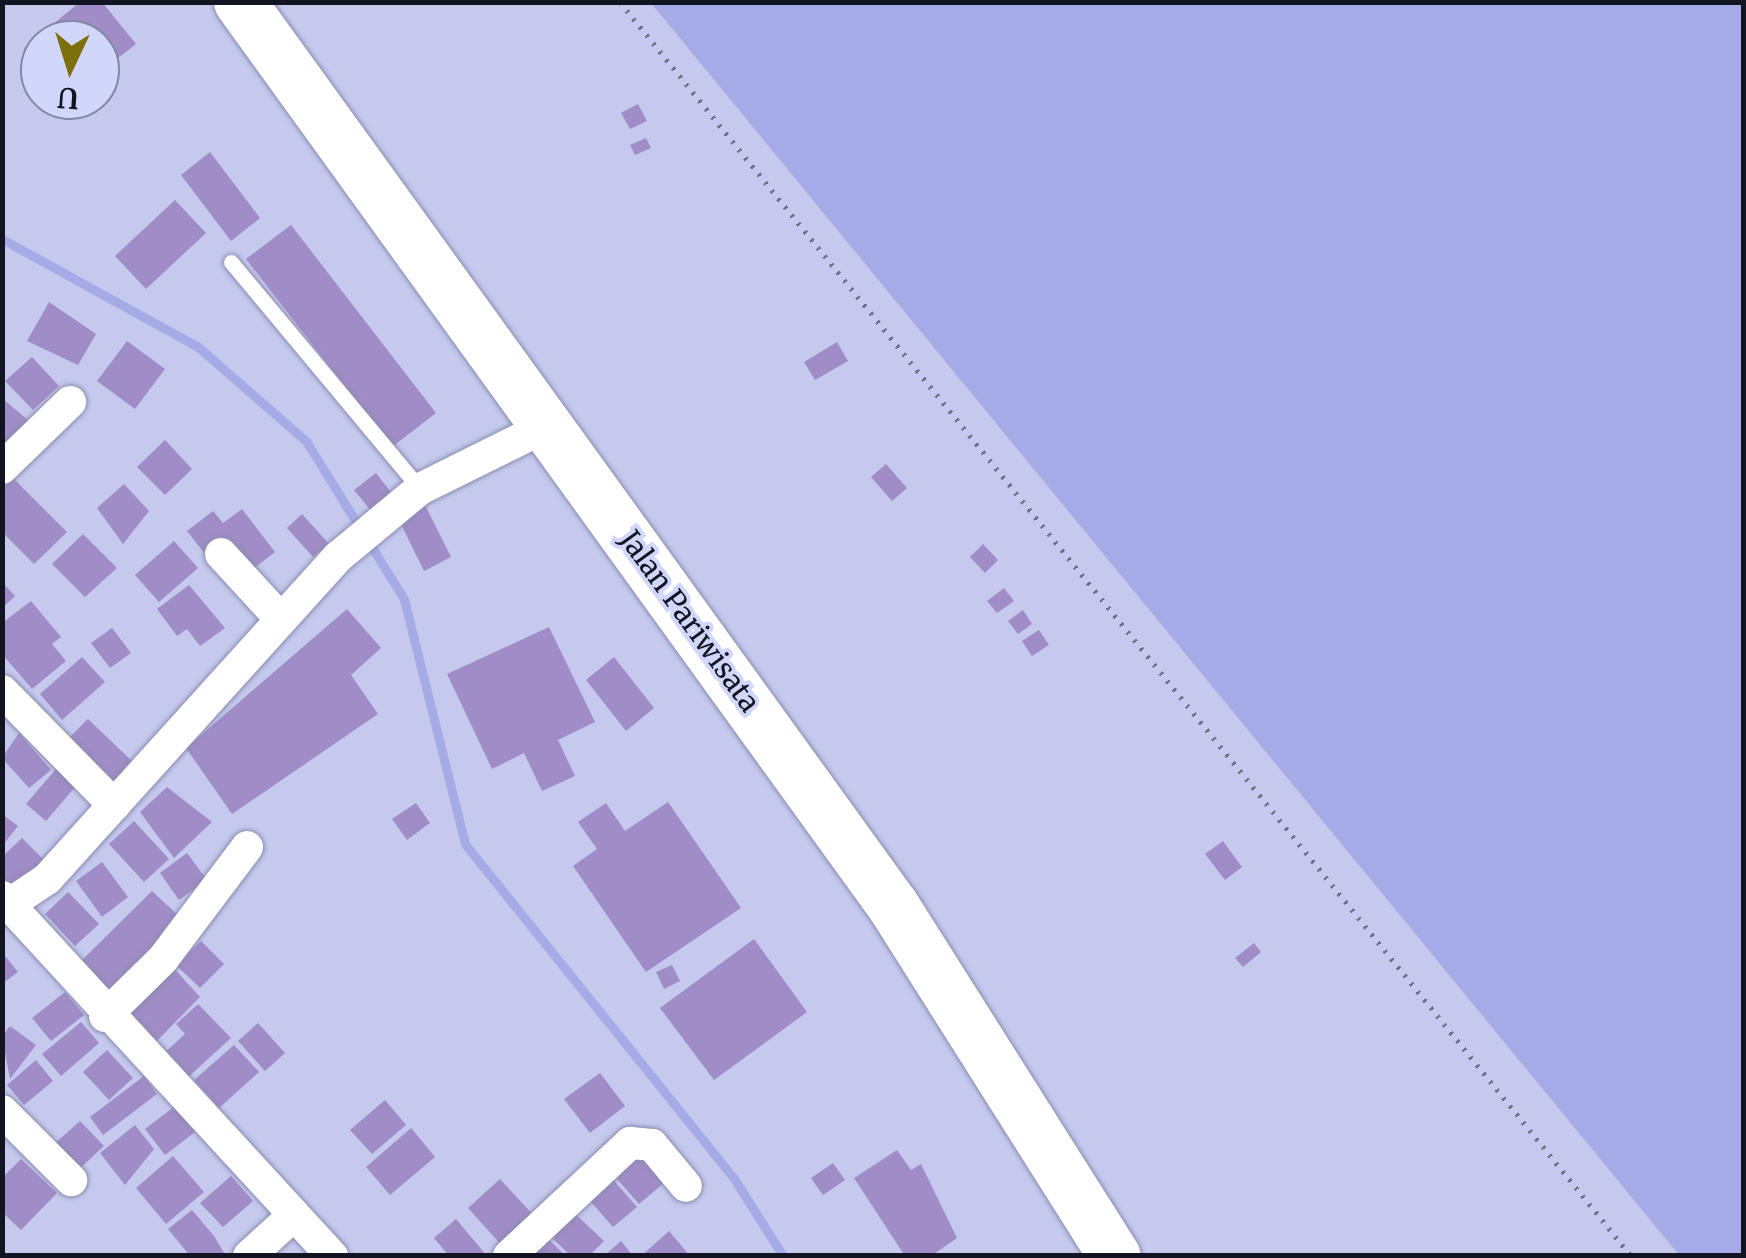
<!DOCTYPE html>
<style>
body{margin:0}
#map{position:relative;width:1746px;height:1258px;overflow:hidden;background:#c4c9ed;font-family:Merriweather,serif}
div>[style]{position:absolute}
.water>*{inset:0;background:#a5abe7}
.stream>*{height:9px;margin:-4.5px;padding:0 4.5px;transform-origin:4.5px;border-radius:4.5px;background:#a5abe7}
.building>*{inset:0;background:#a08cc6}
.path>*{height:5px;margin-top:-2.5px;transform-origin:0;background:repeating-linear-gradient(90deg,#6e718a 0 2.5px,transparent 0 10.5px)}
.roads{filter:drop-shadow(0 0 2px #888cae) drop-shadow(0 0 2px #888cae)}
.lane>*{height:15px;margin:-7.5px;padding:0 7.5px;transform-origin:7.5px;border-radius:7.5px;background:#fff}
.street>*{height:32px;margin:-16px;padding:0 16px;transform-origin:16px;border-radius:16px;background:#fff}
.primary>*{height:52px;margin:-26px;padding:0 26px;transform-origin:26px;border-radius:26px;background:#fff}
span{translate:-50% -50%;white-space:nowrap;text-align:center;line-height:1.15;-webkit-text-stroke:8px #d1d6fb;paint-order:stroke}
.street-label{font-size:28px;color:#131421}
.frame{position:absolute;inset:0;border:5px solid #131421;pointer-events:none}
.north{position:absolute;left:20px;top:20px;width:100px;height:100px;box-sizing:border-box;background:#d1d6fb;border:2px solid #8588a4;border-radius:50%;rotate:184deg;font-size:28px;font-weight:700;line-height:40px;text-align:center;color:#131421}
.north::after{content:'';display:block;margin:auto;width:35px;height:45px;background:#7e6f0d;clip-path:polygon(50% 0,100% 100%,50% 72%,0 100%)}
</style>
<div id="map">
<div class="water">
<i style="clip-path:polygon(651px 3px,1743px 3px,1743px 1255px,1679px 1255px)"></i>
</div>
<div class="stream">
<i style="left:2px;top:239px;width:222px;rotate:28.8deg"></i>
<i style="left:197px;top:346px;width:145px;rotate:41.1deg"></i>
<i style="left:306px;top:441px;width:186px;rotate:58.2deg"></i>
<i style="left:404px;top:599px;width:252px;rotate:76deg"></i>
<i style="left:465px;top:844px;width:427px;rotate:51.2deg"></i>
<i style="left:733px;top:1177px;width:93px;rotate:57.7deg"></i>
</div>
<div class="building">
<i style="clip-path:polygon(80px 2px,102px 2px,136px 44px,100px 72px,100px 40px,40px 40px,40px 67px,24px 48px)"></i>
<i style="clip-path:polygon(638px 104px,647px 121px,630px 129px,621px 113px)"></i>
<i style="clip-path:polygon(646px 138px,651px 148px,635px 155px,630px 145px)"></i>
<i style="clip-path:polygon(210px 152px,260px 218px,231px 241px,181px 175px)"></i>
<i style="clip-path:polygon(175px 200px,206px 233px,146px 289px,115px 256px)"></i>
<i style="clip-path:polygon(291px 225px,436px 413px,392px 447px,246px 259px)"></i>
<i style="clip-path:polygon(49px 302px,96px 334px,78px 365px,27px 341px)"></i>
<i style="clip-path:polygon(127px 341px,165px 369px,135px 409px,97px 381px)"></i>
<i style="clip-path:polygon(837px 342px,848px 361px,815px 380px,804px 362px)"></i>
<i style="clip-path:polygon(32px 357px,59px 386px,33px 410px,5px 381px)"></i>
<i style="clip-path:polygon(2px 398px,29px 421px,2px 451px)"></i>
<i style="clip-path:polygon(165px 440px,192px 469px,165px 495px,137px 467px)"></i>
<i style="clip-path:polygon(886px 464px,907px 488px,892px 501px,871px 477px)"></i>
<i style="clip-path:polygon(376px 473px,394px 496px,373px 513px,354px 490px)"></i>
<i style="clip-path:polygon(13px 478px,67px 532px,34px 564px,2px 532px,2px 488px)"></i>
<i style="clip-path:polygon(124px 484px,149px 511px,123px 544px,97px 508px)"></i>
<i style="clip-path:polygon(424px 503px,451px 557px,424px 571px,397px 516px)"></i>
<i style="clip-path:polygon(242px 509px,275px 552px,248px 573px,208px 558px,187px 531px,213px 511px,223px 523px)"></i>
<i style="clip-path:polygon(302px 514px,329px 544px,313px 557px,287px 528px)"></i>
<i style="clip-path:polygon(83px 534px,117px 568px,85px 597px,52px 564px)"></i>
<i style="clip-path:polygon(174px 541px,198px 568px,159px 602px,135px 575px)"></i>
<i style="clip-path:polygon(983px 544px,998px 560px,985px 573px,970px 557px)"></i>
<i style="clip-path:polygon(2px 582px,15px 596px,2px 608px)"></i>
<i style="clip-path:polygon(189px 585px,225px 628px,200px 646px,187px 629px,177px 636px,157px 609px)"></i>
<i style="clip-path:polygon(1004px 588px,1014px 601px,997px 613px,987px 601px)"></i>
<i style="clip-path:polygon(31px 601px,61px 637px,52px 644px,66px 661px,32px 689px,2px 654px,2px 623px)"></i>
<i style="clip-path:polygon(347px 609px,381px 648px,351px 675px,378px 714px,232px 814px,186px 748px)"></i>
<i style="clip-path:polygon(1023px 610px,1032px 624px,1018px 634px,1008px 621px)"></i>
<i style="clip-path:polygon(549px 627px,595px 722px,558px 740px,575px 776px,542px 791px,524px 753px,492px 769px,447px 674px)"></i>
<i style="clip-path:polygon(112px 628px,131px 653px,110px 668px,91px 643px)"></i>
<i style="clip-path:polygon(1039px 630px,1049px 645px,1032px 656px,1022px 641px)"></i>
<i style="clip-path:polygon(82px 657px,105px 682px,62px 720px,40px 694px)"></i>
<i style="clip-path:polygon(614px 657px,654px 708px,626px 731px,586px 680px)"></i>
<i style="clip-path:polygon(88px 719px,135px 764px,116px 784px,69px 738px)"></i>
<i style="clip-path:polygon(19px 733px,51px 770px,29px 788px,2px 758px)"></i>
<i style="clip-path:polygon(56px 769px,76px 786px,46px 821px,26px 804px)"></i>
<i style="clip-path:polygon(167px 787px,212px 822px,174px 858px,140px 812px)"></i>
<i style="clip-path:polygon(668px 802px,741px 908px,646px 972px,573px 866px,597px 849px,578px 822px,606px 803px,625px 831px)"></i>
<i style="clip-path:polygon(416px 803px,430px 823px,407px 840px,392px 819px)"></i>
<i style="clip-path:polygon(2px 814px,18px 826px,2px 846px)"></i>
<i style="clip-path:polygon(134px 821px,169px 859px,144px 882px,109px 844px)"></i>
<i style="clip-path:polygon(22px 838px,48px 864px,19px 893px,2px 876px,2px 857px)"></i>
<i style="clip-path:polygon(1223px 841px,1242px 867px,1225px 880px,1205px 854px)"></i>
<i style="clip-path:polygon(187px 853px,207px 880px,179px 900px,160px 873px)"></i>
<i style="clip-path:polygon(102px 862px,128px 897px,102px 917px,76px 881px)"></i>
<i style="clip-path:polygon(152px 891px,181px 918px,110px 1002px,74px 968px)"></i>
<i style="clip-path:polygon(68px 892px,99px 924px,75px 946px,45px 914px)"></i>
<i style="clip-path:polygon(754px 939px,807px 1012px,714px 1080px,660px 1008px)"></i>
<i style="clip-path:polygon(201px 941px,224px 964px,200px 988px,176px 965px)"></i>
<i style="clip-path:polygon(1254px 943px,1261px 952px,1243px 967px,1235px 958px)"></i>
<i style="clip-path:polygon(2px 952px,18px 972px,2px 984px)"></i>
<i style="clip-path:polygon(168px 962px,200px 997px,150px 1048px,115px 1015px)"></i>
<i style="clip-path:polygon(672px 965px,680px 981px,664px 989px,656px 972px)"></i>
<i style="clip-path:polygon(65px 992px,84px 1015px,51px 1041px,32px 1018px)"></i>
<i style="clip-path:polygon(198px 1004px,231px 1038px,184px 1081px,161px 1056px,185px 1034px,176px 1024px)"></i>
<i style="clip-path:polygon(81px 1022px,99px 1043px,61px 1076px,42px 1054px)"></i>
<i style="clip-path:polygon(258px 1023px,285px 1053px,265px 1071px,238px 1041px)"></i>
<i style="clip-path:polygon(10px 1026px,36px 1045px,10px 1079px,2px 1036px)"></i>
<i style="clip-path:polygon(234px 1045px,259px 1072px,219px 1108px,194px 1080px)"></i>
<i style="clip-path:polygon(107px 1050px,133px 1078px,109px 1100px,83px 1072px)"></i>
<i style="clip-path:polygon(36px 1060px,53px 1081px,24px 1105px,7px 1085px)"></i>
<i style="clip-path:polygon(600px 1073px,625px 1106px,590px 1133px,564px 1099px)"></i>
<i style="clip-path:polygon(144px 1076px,157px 1094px,103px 1135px,90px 1117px)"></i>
<i style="clip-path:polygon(385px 1100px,406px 1125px,372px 1154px,350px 1130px)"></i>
<i style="clip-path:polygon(175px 1106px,195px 1132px,165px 1155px,145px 1129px)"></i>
<i style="clip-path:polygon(80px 1121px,104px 1146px,76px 1172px,52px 1146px)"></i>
<i style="clip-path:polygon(135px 1125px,154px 1149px,125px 1185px,100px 1153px)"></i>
<i style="clip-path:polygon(411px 1128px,435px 1157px,390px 1195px,366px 1167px)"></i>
<i style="clip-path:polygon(634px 1149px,664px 1183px,639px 1204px,610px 1171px)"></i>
<i style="clip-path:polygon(897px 1150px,911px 1170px,921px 1164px,957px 1238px,931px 1256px,905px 1256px,854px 1178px)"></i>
<i style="clip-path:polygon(173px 1156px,204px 1192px,166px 1224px,136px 1188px)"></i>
<i style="clip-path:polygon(21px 1159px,57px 1193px,21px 1230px,2px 1212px,2px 1178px)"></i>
<i style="clip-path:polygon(833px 1163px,845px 1180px,823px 1195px,811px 1178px)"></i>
<i style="clip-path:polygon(609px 1175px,637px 1207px,613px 1227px,585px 1195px)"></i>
<i style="clip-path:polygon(231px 1176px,253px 1201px,223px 1227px,200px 1203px)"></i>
<i style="clip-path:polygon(500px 1179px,537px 1219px,504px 1248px,468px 1208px)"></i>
<i style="clip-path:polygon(192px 1210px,214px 1236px,226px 1256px,190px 1256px,168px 1229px)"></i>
<i style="clip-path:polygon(571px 1210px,604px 1241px,589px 1256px,571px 1256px,548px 1234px)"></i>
<i style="clip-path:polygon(456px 1219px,487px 1256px,449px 1256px,434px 1238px)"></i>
<i style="clip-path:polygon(669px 1231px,690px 1256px,641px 1256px)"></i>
<i style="clip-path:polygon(547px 1238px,566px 1256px,530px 1256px)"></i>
<i style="clip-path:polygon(621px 1241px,633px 1256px,604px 1256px)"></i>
</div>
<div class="path">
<i style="left:620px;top:2px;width:1611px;rotate:51.12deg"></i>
</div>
<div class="roads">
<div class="lane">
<i style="left:231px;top:262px;width:295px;rotate:50.2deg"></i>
</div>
<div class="street">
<i style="left:2px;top:468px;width:95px;rotate:-44.1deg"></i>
<i style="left:221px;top:554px;width:86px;rotate:47.4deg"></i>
<i style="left:2px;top:691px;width:160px;rotate:45.5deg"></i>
<i style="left:2px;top:897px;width:488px;rotate:47.4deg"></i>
<i style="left:2px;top:909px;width:54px;rotate:-33.7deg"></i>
<i style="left:47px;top:879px;width:434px;rotate:-47.9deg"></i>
<i style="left:338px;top:557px;width:107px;rotate:-39.7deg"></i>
<i style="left:420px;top:489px;width:142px;rotate:-26.4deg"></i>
<i style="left:105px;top:1016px;width:81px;rotate:-44.5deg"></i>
<i style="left:163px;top:959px;width:140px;rotate:-53.1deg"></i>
<i style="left:2px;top:1111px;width:98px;rotate:45deg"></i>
<i style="left:249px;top:1256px;width:61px;rotate:-42.3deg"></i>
<i style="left:509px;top:1256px;width:166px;rotate:-43deg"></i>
<i style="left:630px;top:1143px;width:22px;rotate:5deg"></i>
<i style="left:652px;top:1145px;width:53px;rotate:50.3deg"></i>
</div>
<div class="primary">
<i style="left:240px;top:2px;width:1117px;rotate:54.15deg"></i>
<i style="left:894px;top:907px;width:413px;rotate:57.7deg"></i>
</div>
</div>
<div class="street-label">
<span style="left:690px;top:621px;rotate:54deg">Jalan Pariwisata</span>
</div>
<div class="frame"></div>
<div class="north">U</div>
</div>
